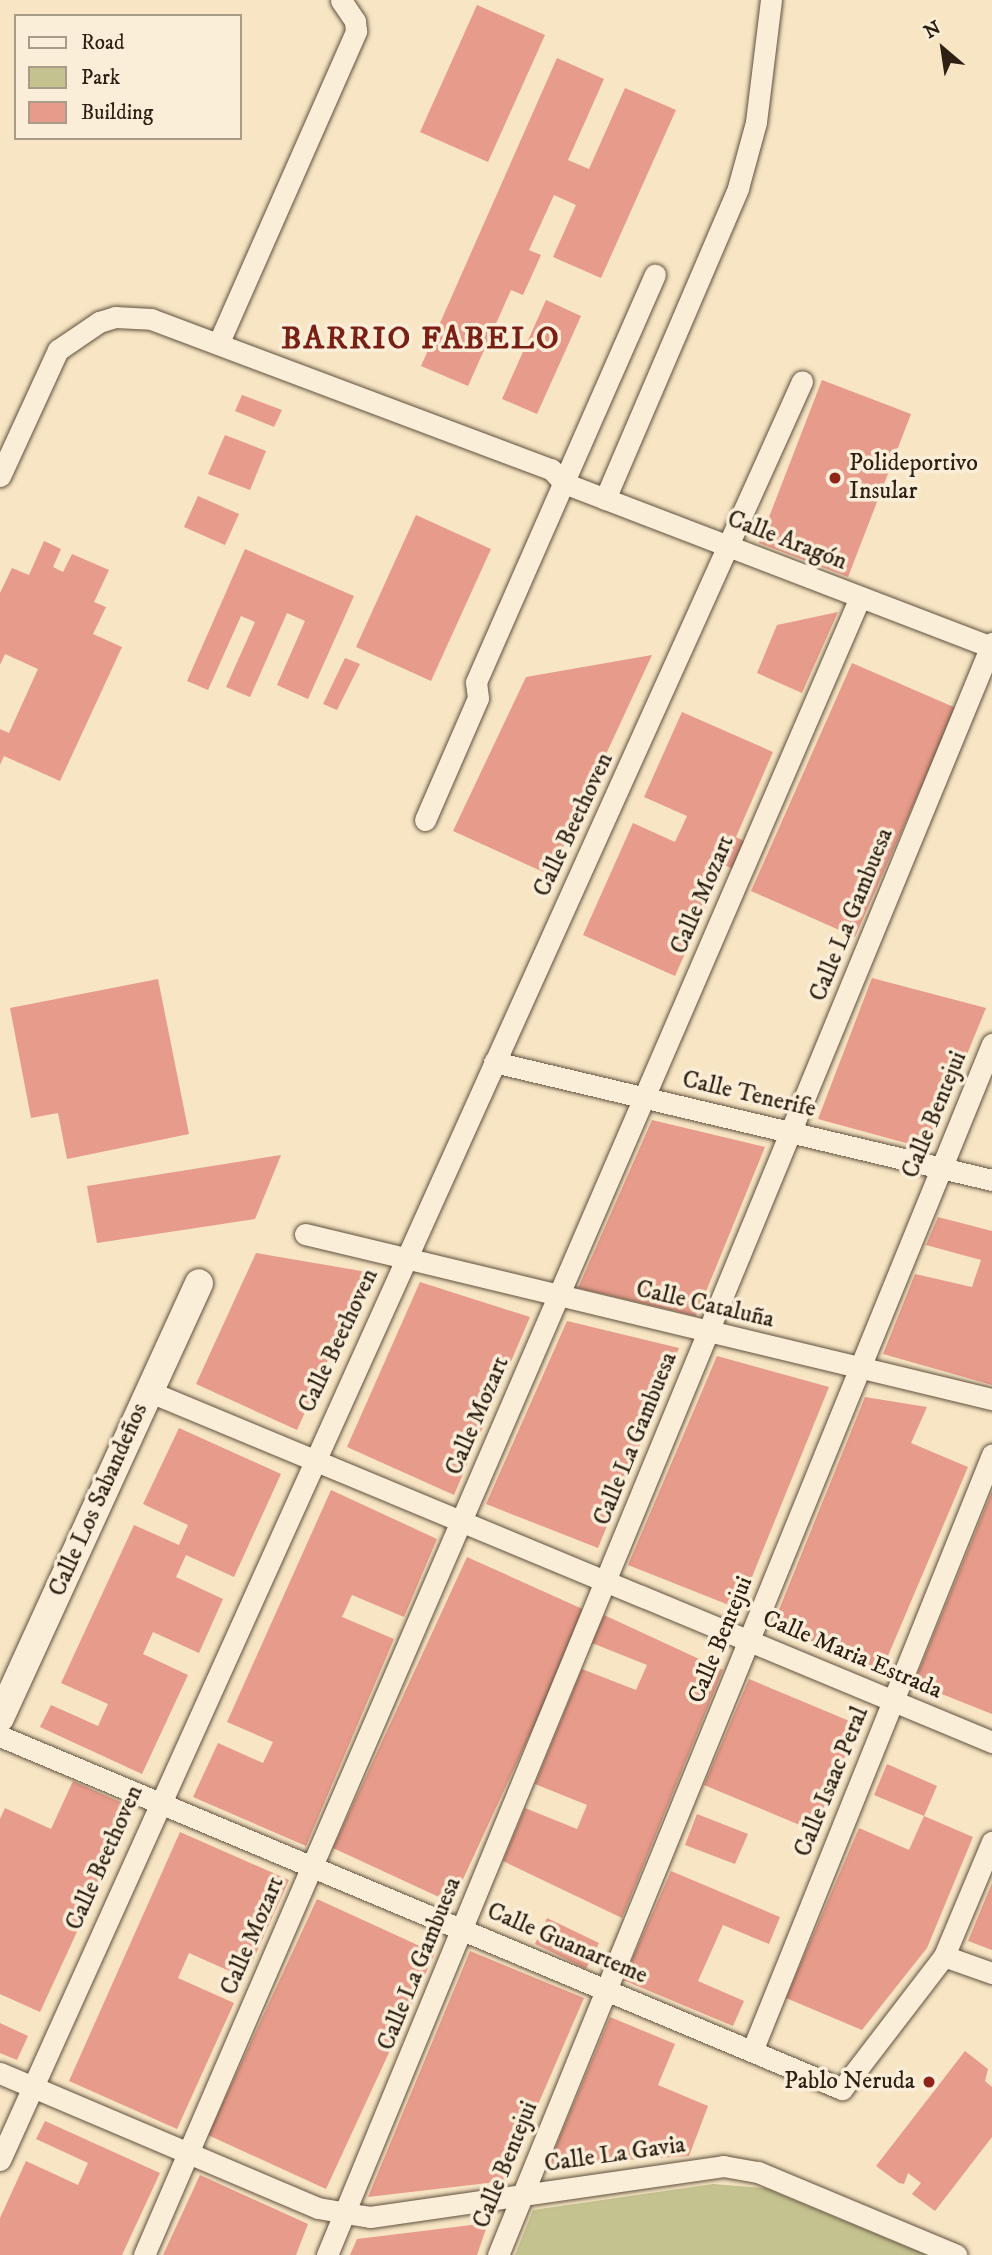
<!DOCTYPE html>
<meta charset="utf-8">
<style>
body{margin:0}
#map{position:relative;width:992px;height:2255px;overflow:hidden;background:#f7e5c4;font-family:"IM FELL DW Pica",serif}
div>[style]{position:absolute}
.green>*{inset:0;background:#c4c28f}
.building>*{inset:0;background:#e79b8a}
.roads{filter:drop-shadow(0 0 2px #60513e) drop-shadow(0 0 2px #60513e)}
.street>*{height:21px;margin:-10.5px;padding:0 10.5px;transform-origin:10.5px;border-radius:10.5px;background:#faeed9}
.secondary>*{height:28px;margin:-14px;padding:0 14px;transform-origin:14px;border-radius:14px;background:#faeed9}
.dots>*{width:19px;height:19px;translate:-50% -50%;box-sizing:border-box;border:4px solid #faeed9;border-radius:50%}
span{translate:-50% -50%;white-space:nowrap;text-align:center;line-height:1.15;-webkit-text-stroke:7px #faeed9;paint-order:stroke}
.poi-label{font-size:24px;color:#2e2012}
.left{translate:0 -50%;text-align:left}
.right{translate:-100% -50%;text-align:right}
.street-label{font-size:24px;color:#2e2012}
.district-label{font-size:32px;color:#7a1f14;font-weight:700;letter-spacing:2px}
.legend{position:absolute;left:14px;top:14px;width:228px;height:126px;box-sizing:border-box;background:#faeed9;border:2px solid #a89c89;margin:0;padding:9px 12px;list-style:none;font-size:21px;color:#2e2012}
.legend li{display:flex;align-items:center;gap:14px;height:35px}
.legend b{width:35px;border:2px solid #a89c89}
.north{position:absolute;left:908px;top:14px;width:70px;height:70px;-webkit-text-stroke:5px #faeed9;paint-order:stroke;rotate:331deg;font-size:19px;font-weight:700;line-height:28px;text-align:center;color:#2e2012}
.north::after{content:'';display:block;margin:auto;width:24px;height:32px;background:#2e2012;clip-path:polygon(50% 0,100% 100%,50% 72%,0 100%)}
</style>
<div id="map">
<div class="green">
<i style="clip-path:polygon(713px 2184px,765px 2188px,926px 2255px,515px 2255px,533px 2210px)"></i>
</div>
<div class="building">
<i style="clip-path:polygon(477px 5px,545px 35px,488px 162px,420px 132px)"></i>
<i style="clip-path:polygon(557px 58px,604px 79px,568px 160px,589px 169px,625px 88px,676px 110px,601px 278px,553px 257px,576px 205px,554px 195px,529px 250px,541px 255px,523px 295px,511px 290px,468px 386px,421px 366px)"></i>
<i style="clip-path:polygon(546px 300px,581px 316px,537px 414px,502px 399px)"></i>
<i style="clip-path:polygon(822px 380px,911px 414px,848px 577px,759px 543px)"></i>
<i style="clip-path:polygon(242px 395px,282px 410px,274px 427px,235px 411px)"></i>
<i style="clip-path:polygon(225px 435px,266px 451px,250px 490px,208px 474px)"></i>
<i style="clip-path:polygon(198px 496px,239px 514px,225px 545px,184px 527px)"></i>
<i style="clip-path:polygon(416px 515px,491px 549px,431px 681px,356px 647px)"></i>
<i style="clip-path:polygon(44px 541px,61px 549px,53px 567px,63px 572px,72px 554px,109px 570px,94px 602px,106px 607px,93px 634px,122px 647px,60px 781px,4px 756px,0 765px,0 729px,9px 733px,38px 669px,5px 654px,0 665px,0 593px,12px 568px,29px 575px)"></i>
<i style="clip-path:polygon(245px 549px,354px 596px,308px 699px,277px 685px,305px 621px,287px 613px,250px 697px,226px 687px,255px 622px,241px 616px,208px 690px,187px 681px)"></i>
<i style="clip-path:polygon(838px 612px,802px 693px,757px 673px,777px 625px)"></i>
<i style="clip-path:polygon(652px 655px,550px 875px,453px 831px,526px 677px)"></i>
<i style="clip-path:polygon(345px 658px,360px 664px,337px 710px,323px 704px)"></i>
<i style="clip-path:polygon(852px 663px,956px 708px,855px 937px,751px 891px)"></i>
<i style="clip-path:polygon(682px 712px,773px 752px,736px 837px,746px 842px,734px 869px,724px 865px,675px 976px,583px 935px,633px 823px,675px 842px,687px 816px,644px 797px)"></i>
<i style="clip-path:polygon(872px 978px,986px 1008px,928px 1149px,818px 1119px)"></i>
<i style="clip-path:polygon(158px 979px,189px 1134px,67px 1159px,58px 1113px,31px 1118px,10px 1008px)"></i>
<i style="clip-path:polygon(652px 1120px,765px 1147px,696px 1316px,578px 1288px)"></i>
<i style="clip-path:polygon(281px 1155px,255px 1219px,97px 1243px,87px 1186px)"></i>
<i style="clip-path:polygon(938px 1217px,992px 1231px,992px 1385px,883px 1354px,915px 1274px,972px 1287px,981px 1260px,926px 1245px)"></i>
<i style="clip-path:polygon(256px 1253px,367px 1272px,297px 1430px,196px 1384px)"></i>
<i style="clip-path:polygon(420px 1282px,530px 1317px,454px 1495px,347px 1447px)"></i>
<i style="clip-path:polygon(567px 1321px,679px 1348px,598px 1548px,486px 1504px)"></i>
<i style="clip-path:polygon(717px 1356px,829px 1387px,739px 1609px,628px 1565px)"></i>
<i style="clip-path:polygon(865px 1397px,927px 1407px,911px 1443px,968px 1467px,882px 1670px,772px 1627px)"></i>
<i style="clip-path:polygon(179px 1428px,281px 1474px,234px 1577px,186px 1555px,176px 1577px,223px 1599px,199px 1653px,153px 1632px,143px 1654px,188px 1675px,142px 1774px,40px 1727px,51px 1705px,98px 1726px,108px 1704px,61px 1683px,134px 1525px,179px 1545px,188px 1525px,143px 1504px)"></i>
<i style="clip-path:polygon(331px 1490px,437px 1539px,404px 1617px,352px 1595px,342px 1617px,394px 1639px,306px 1846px,193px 1797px,218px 1743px,263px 1763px,273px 1742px,227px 1722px)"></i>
<i style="clip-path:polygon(992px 1491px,992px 1714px,914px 1683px)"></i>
<i style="clip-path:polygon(467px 1557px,587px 1611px,452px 1903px,333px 1848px)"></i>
<i style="clip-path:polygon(604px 1615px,723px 1670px,622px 1918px,503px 1861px,525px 1808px,577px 1829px,587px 1805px,535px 1784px,582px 1669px,636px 1690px,647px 1665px,592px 1643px)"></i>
<i style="clip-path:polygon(749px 1679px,859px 1725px,814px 1831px,704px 1785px)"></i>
<i style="clip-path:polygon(887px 1764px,937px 1786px,924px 1816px,874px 1795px)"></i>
<i style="clip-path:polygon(73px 1781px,134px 1808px,40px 2012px,0 1994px,0 1819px,5px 1808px,51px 1829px)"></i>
<i style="clip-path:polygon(697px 1814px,748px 1834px,735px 1864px,685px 1845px)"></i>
<i style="clip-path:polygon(924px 1816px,973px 1837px,927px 1948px,862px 2030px,786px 1998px,859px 1828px,909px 1850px)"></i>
<i style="clip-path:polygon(180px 1832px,289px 1880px,245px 1978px,189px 1953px,178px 1978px,234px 2003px,177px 2129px,69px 2081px)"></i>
<i style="clip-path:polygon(671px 1871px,780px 1917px,769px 1944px,723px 1925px,698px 1981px,744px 2001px,733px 2026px,623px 1980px)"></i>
<i style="clip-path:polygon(992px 1883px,992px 1950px,968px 1941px)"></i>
<i style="clip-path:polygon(317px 1899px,435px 1953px,326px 2189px,208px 2135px)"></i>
<i style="clip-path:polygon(547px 1918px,599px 1943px,586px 1969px,535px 1944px)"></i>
<i style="clip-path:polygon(470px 1951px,584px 1998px,505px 2181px,368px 2197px)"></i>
<i style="clip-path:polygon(610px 2017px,675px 2044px,658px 2085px,708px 2106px,689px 2156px,548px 2165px)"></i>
<i style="clip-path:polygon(0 2023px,28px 2036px,17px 2060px,0 2053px)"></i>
<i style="clip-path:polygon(965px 2051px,988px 2069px,985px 2081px,992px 2087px,992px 2137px,935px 2211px,912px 2194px,921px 2183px,908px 2173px,904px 2184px,899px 2183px,876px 2166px)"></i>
<i style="clip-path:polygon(45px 2121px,160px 2173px,122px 2255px,0 2255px,0 2218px,26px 2161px,78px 2185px,88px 2163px,36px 2139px)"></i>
<i style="clip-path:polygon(200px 2175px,308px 2224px,296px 2255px,163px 2255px)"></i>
<i style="clip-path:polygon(488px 2223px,477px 2255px,350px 2255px,357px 2239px)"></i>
</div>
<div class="roads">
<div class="street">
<i style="left:219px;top:342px;width:340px;rotate:-66.2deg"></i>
<i style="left:356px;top:31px;width:10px;rotate:-96deg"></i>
<i style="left:355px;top:21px;width:25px;rotate:-124deg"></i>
<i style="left:0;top:476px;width:139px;rotate:-65.3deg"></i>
<i style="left:58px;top:350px;width:50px;rotate:-34.3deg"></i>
<i style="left:99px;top:322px;width:17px;rotate:-17deg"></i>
<i style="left:115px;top:317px;width:36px;rotate:3deg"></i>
<i style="left:151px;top:319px;width:427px;rotate:20.6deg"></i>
<i style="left:551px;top:469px;width:19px;rotate:47deg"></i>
<i style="left:564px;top:483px;width:458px;rotate:21deg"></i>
<i style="left:605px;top:499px;width:338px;rotate:-66.8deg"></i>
<i style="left:738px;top:188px;width:68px;rotate:-74.7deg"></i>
<i style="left:756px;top:122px;width:123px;rotate:-83deg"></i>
<i style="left:425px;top:820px;width:133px;rotate:-66.5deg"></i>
<i style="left:478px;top:698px;width:16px;rotate:-97deg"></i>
<i style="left:476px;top:682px;width:445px;rotate:-66.3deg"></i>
<i style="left:494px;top:1062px;width:512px;rotate:13.33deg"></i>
<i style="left:305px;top:1234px;width:707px;rotate:13.51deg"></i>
<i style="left:148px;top:1391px;width:914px;rotate:22.58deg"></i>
<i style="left:0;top:1736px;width:913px;rotate:22.75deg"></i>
<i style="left:842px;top:2089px;width:168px;rotate:-52.5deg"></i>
<i style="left:944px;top:1956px;width:124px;rotate:-67.2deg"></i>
<i style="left:944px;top:1956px;width:51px;rotate:19.5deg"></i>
<i style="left:752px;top:2051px;width:643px;rotate:-68.07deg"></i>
<i style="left:0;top:2073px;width:345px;rotate:23deg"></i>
<i style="left:318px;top:2208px;width:27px;rotate:10deg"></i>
<i style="left:345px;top:2213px;width:25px;rotate:9deg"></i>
<i style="left:370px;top:2217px;width:357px;rotate:-8.2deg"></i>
<i style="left:723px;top:2166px;width:36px;rotate:10deg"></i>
<i style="left:758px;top:2172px;width:215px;rotate:22.7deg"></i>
<i style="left:0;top:2160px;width:1951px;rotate:-65.73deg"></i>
<i style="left:144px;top:2255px;width:1806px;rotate:-66.64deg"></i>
<i style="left:327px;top:2255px;width:1744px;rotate:-67.58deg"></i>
<i style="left:498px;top:2255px;width:1308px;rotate:-67.81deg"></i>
</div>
<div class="secondary">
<i style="left:0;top:1718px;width:478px;rotate:-65.4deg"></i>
</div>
</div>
<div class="dots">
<i style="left:835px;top:478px;background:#8f2418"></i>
<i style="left:929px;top:2082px;background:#8f2418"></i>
</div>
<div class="poi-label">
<span class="left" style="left:849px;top:478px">Polideportivo<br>Insular</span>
<span class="right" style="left:915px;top:2082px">Pablo Neruda</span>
</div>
<div class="street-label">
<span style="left:787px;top:541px;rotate:21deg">Calle Aragón</span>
<span style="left:574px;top:825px;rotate:-65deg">Calle Beethoven</span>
<span style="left:703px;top:895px;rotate:-67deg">Calle Mozart</span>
<span style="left:852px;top:915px;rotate:-68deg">Calle La Gambuesa</span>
<span style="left:749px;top:1095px;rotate:13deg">Calle Tenerife</span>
<span style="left:935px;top:1115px;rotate:-68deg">Calle Bentejui</span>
<span style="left:705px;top:1305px;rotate:13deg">Calle Cataluña</span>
<span style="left:339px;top:1341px;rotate:-65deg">Calle Beethoven</span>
<span style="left:478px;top:1416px;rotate:-67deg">Calle Mozart</span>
<span style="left:636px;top:1439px;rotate:-68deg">Calle La Gambuesa</span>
<span style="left:99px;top:1500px;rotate:-66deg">Calle Los Sabandeños</span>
<span style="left:721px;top:1640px;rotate:-68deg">Calle Bentejui</span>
<span style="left:852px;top:1655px;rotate:23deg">Calle Maria Estrada</span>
<span style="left:832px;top:1782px;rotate:-68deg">Calle Isaac Peral</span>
<span style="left:105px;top:1858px;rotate:-66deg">Calle Beethoven</span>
<span style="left:253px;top:1936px;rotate:-67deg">Calle Mozart</span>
<span style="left:567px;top:1944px;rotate:23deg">Calle Guanarteme</span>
<span style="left:420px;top:1964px;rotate:-68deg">Calle La Gambuesa</span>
<span style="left:615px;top:2155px;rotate:-8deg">Calle La Gavia</span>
<span style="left:506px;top:2165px;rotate:-68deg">Calle Bentejui</span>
</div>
<div class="district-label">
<span style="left:421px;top:339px">BARRIO FABELO</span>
</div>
<ul class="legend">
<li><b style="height:9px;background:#faeed9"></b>Road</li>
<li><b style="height:19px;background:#c4c28f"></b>Park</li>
<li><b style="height:19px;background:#e79b8a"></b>Building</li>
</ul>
<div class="north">N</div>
</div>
